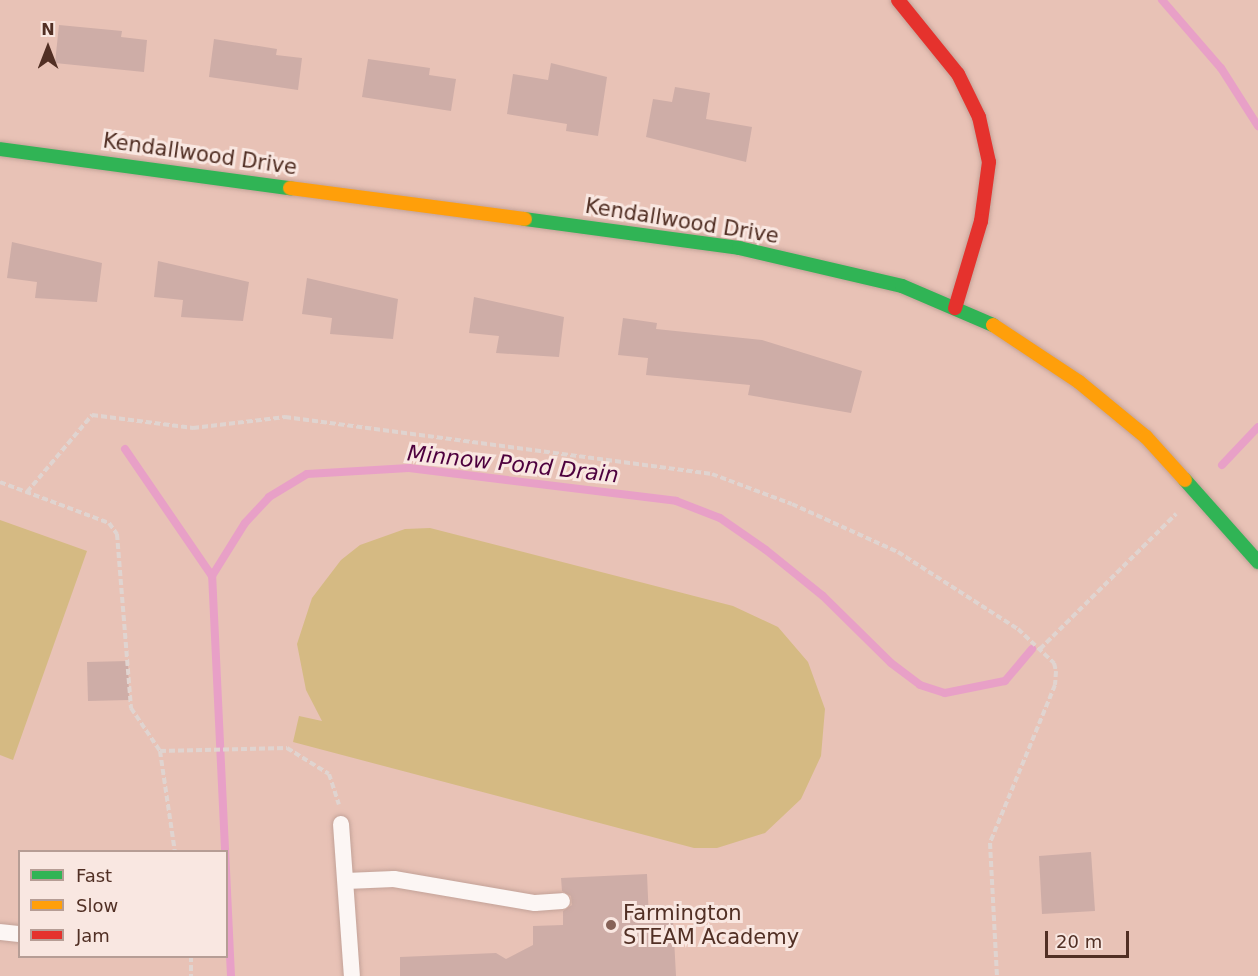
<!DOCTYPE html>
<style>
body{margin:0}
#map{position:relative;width:1258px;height:976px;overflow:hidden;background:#e8c2b6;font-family:"DejaVu Sans",sans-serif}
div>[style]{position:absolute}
.green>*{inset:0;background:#d5ba83}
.stream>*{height:8px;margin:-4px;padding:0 4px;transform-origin:4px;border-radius:4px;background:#e8a0c7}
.building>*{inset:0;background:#ceada7}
.path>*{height:4px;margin-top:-2px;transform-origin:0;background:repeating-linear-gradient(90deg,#e0d4d0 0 6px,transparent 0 9px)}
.roads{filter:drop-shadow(0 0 2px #c3a298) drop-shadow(0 0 2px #c3a298)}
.lane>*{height:16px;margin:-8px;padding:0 8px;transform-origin:8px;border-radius:8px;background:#fcf6f4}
.fast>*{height:14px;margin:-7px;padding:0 7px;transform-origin:7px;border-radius:7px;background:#30b455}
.slow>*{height:14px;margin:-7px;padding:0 7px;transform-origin:7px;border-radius:7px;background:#ff9f0a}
.jam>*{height:14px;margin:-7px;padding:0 7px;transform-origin:7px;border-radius:7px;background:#e5322d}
.dots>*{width:16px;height:16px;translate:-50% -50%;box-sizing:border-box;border:3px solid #f9e7e1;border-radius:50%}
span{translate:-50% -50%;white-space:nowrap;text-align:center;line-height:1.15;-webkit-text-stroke:6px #f9e7e1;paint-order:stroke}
.street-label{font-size:21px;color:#512f24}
.poi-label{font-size:21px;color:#512f24}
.left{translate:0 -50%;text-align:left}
.water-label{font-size:22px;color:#4d003e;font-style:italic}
.legend{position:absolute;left:18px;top:850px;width:210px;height:108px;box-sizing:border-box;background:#f9e7e1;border:2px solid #b69d95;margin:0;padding:8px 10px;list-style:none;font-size:18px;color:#512f24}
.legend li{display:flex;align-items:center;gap:12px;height:30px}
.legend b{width:30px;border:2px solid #b69d95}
.north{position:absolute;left:18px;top:18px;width:60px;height:60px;-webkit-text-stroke:4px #f9e7e1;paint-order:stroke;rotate:0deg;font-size:16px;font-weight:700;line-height:24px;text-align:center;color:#512f24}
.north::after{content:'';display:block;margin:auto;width:21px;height:27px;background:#512f24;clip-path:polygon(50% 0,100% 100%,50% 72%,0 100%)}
.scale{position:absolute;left:1045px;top:931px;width:84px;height:27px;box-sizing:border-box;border:3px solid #512f24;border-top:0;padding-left:8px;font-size:18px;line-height:21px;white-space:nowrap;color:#512f24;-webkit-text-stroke:4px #f9e7e1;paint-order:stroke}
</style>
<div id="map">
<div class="green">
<i style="clip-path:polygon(0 520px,87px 551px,13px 760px,0 755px)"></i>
<i style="clip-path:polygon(430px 528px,733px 606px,778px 627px,808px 662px,825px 709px,821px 756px,801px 799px,765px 833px,717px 848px,694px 848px,293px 742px,299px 716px,322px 721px,306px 690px,297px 644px,312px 598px,341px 560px,360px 545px,405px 529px)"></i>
</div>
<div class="stream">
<i style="left:1162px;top:0;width:90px;rotate:49.1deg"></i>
<i style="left:1221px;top:68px;width:69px;rotate:57.5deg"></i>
<i style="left:125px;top:449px;width:154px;rotate:55.6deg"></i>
<i style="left:1222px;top:465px;width:52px;rotate:-46.5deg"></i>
<i style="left:231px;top:976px;width:400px;rotate:-92.7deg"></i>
<i style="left:212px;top:576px;width:62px;rotate:-58.1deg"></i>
<i style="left:245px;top:523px;width:35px;rotate:-47deg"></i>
<i style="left:269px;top:497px;width:44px;rotate:-31.2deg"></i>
<i style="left:307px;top:474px;width:102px;rotate:-3.4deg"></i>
<i style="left:409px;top:468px;width:269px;rotate:7deg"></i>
<i style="left:676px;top:501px;width:47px;rotate:21.1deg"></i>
<i style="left:720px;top:518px;width:56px;rotate:34.8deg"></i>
<i style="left:766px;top:550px;width:73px;rotate:38.9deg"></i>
<i style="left:823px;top:596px;width:95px;rotate:44.6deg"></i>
<i style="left:891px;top:663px;width:36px;rotate:37deg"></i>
<i style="left:920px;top:685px;width:26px;rotate:18deg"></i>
<i style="left:945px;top:693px;width:61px;rotate:-11.3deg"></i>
<i style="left:1005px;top:681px;width:42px;rotate:-49.8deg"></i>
</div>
<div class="building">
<i style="clip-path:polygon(59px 25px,122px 31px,121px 37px,147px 40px,144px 72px,55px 63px)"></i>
<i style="clip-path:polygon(214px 39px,277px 49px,276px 55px,302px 58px,298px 90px,209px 77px)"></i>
<i style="clip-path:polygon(368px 59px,430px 68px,429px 75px,456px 79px,451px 111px,362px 97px)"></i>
<i style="clip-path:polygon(551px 63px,607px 77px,598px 136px,566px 131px,567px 124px,507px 114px,513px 74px,548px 80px)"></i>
<i style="clip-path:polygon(675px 87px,710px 93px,706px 119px,752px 127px,746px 162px,646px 137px,653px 99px,672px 102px)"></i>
<i style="clip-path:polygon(12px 242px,102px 263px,97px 302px,35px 298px,37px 282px,7px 278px)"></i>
<i style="clip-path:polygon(158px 261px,249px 282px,243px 321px,181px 317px,183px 300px,154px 297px)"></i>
<i style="clip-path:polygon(307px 278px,398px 299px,393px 339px,330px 334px,332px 318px,302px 314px)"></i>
<i style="clip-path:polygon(474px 297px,564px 317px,559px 357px,496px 353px,499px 336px,469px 333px)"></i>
<i style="clip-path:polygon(623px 318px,657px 323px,656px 329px,762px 340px,862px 371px,851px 413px,748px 395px,750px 385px,646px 375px,648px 358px,618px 355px)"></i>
<i style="clip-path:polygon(128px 661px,129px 700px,88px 701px,87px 662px)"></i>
<i style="clip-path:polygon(1091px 852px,1095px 911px,1042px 914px,1039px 856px)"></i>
<i style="clip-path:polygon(647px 874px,649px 920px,673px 919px,676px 976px,400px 976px,400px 957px,496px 953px,506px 959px,533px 945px,533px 926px,563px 925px,563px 911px,572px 905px,571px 896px,562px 891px,561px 878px)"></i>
</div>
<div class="path">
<i style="left:0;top:482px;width:116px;rotate:20.6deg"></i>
<i style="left:109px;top:523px;width:14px;rotate:54deg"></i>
<i style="left:117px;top:534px;width:175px;rotate:85.4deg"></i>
<i style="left:131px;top:708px;width:52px;rotate:56deg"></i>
<i style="left:160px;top:751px;width:102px;rotate:81.6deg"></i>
<i style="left:27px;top:492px;width:101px;rotate:-49.8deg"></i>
<i style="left:92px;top:415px;width:102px;rotate:7.3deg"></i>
<i style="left:193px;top:428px;width:93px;rotate:-6.8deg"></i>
<i style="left:285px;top:417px;width:431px;rotate:7.6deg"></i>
<i style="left:712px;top:474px;width:85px;rotate:20.6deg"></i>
<i style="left:792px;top:504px;width:116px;rotate:24.4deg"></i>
<i style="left:898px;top:552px;width:143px;rotate:32.7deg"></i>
<i style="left:1018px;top:629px;width:50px;rotate:43.4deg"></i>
<i style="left:1054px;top:663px;width:8px;rotate:76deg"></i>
<i style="left:1056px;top:671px;width:14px;rotate:94deg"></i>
<i style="left:1055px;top:685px;width:171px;rotate:112.4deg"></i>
<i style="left:990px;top:843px;width:133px;rotate:87deg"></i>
<i style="left:1040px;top:649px;width:192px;rotate:-44.8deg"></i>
<i style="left:160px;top:751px;width:127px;rotate:-1.4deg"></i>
<i style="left:287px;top:748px;width:49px;rotate:31.8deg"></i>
<i style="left:329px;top:774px;width:32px;rotate:72deg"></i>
<i style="left:191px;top:956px;width:20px;rotate:90deg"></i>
</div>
<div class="roads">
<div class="lane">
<i style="left:341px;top:824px;width:152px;rotate:85.9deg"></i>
<i style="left:346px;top:881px;width:48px;rotate:-2.4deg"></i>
<i style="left:394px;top:879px;width:143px;rotate:9.7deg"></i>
<i style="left:535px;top:903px;width:27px;rotate:-4deg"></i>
<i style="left:0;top:932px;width:20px;rotate:6deg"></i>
</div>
<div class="fast">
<i style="left:0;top:149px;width:293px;rotate:7.7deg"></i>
<i style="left:525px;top:219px;width:216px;rotate:7.7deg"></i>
<i style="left:739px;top:248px;width:167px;rotate:13.1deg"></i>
<i style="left:902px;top:286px;width:99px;rotate:23.2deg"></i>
<i style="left:1185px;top:480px;width:110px;rotate:48.3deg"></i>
</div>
<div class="slow">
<i style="left:290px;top:188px;width:237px;rotate:7.5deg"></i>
<i style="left:993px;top:325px;width:103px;rotate:33.5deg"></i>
<i style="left:1079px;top:382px;width:87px;rotate:39.4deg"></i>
<i style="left:1146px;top:437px;width:58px;rotate:47.8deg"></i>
</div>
<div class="jam">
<i style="left:898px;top:0;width:95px;rotate:51deg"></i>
<i style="left:958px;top:74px;width:48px;rotate:64deg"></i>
<i style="left:979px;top:117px;width:46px;rotate:77.5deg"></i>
<i style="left:989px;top:162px;width:60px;rotate:97.7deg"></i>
<i style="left:981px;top:221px;width:91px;rotate:106.6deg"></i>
</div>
</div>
<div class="dots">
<i style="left:611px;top:925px;background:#866257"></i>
</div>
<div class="street-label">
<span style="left:200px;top:154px;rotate:8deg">Kendallwood Drive</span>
<span style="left:682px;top:221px;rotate:9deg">Kendallwood Drive</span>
</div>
<div class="poi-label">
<span class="left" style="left:623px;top:925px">Farmington<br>STEAM Academy</span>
</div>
<div class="water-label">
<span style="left:513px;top:464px;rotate:6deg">Minnow Pond Drain</span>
</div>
<ul class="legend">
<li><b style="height:8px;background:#30b455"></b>Fast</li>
<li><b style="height:8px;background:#ff9f0a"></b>Slow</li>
<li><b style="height:8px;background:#e5322d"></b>Jam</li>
</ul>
<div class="north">N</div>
<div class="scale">20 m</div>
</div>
